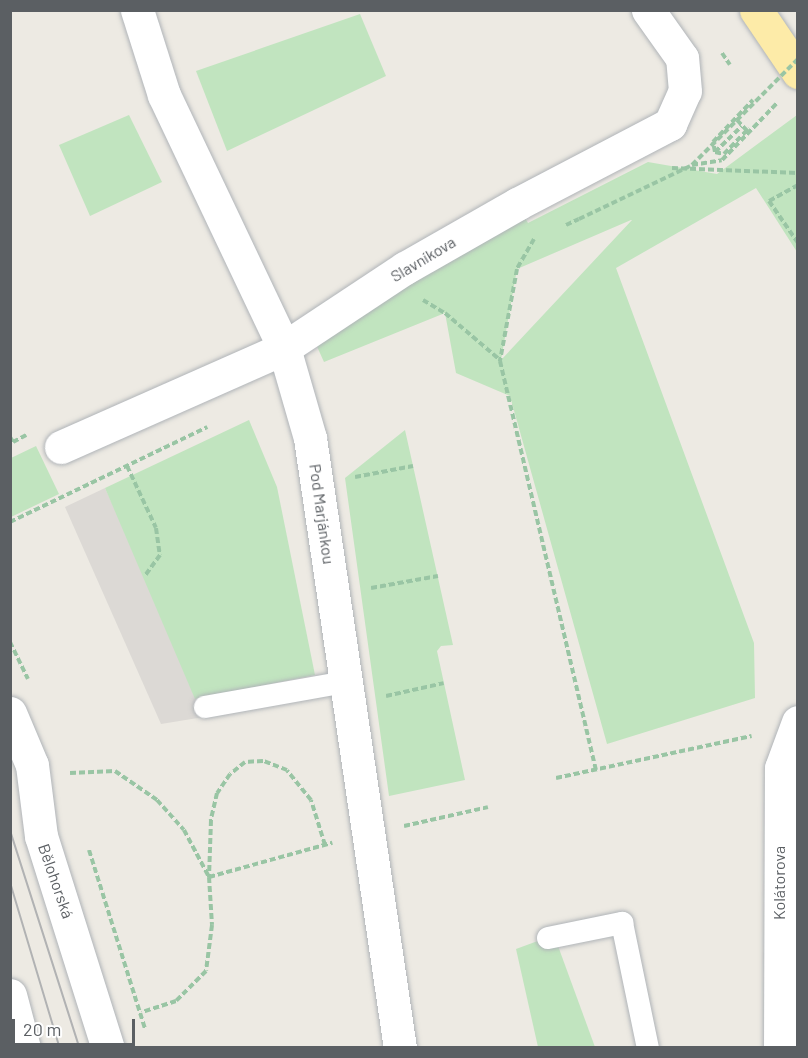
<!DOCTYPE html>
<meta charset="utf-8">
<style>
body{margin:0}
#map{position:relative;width:808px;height:1058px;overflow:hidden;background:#edeae3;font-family:Barlow,sans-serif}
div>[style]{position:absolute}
.industrial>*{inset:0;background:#dcd9d5}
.green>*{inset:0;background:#c1e4bf}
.path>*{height:4px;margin-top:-2px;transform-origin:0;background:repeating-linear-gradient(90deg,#99c5a4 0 6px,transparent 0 9px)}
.roads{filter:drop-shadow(0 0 2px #b0b4b8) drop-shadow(0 0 2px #b0b4b8)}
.lane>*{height:22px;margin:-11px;padding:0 11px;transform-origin:11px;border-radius:11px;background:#fff}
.street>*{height:33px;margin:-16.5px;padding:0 16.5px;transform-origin:16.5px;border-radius:16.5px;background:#fff}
.secondary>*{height:33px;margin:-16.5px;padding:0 16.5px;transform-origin:16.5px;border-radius:16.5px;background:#fff}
.primary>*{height:33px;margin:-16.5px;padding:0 16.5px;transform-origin:16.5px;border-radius:16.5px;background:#fdeba8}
.tram>*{height:1.5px;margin:-0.75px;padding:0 0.75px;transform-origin:0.75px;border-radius:0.75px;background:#b1b2b3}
.path-bridge>*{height:4px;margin-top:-2px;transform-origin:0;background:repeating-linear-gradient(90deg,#99c5a4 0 6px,transparent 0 9px)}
span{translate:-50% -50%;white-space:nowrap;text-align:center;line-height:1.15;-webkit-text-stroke:4.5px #fff;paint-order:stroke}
.street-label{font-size:16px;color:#5b5f63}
.frame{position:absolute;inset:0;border:12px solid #5b5f63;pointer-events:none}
.scale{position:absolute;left:12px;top:1019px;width:123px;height:27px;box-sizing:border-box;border:3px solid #5b5f63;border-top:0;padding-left:8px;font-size:18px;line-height:21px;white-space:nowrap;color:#5b5f63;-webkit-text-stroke:4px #fff;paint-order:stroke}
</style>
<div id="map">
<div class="industrial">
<i style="clip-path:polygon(105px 488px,210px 716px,161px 724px,65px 507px)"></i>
</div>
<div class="green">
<i style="clip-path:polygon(360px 14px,386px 76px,227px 151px,196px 71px)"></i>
<i style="clip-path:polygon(129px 115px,162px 182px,90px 216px,59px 145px)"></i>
<i style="clip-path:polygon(evenodd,797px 115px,797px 252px,756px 188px,616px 268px,754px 643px,755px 698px,607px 744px,510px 396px,456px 373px,445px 313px,324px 362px,310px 331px,517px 204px,528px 223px,648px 162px,717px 174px,797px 115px,631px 220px,632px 220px,501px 360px,517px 269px,631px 220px)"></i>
<i style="clip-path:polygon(249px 420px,277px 487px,315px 675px,195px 699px,105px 488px)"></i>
<i style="clip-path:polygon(405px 430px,453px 645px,441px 646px,437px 651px,465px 780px,389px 796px,345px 478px)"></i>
<i style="clip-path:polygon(36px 446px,59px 494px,11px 517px,11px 458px)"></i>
<i style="clip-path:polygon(554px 935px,595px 1047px,538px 1047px,516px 949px)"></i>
</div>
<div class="path">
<i style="left:722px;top:53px;width:14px;rotate:56deg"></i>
<i style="left:715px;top:152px;width:10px;rotate:-101deg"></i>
<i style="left:713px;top:142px;width:58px;rotate:-46.4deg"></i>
<i style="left:715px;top:152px;width:9px;rotate:13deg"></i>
<i style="left:724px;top:154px;width:36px;rotate:-46deg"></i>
<i style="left:715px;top:152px;width:37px;rotate:-44deg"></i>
<i style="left:692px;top:165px;width:30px;rotate:-9deg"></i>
<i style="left:722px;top:160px;width:79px;rotate:-46deg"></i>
<i style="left:672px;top:168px;width:126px;rotate:2.3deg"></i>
<i style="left:798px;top:185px;width:33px;rotate:151deg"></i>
<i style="left:769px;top:201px;width:51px;rotate:55.4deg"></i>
<i style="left:566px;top:225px;width:14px;rotate:-25deg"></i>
<i style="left:534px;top:239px;width:34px;rotate:120deg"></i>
<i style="left:517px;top:269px;width:94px;rotate:100.5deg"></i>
<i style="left:500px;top:361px;width:420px;rotate:76.8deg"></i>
<i style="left:423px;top:300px;width:26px;rotate:31deg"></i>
<i style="left:445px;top:313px;width:72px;rotate:40.5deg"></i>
<i style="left:10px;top:437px;width:6px;rotate:59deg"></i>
<i style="left:13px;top:442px;width:15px;rotate:-28deg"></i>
<i style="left:127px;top:466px;width:68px;rotate:64.9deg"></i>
<i style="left:156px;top:528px;width:27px;rotate:82deg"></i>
<i style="left:160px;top:555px;width:26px;rotate:126deg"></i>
<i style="left:355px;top:477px;width:59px;rotate:-10.7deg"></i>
<i style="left:10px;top:522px;width:219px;rotate:-25.7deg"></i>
<i style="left:371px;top:588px;width:68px;rotate:-10.2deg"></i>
<i style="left:10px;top:642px;width:41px;rotate:64.1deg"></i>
<i style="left:386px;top:696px;width:59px;rotate:-12.6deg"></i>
<i style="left:70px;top:773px;width:45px;rotate:-2.5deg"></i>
<i style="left:115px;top:771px;width:51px;rotate:34.6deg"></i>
<i style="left:157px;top:800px;width:40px;rotate:48deg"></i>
<i style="left:184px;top:830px;width:53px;rotate:62deg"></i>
<i style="left:209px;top:877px;width:48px;rotate:86.4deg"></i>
<i style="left:212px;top:925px;width:46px;rotate:97.4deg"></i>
<i style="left:206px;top:971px;width:42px;rotate:135deg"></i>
<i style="left:176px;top:1001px;width:36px;rotate:162deg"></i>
<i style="left:556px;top:778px;width:200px;rotate:-12.1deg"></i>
<i style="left:404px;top:826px;width:86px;rotate:-12.7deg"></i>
<i style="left:325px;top:845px;width:47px;rotate:-107.3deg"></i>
<i style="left:311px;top:800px;width:38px;rotate:-129deg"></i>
<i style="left:287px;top:770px;width:26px;rotate:-159deg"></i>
<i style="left:263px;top:761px;width:18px;rotate:177deg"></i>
<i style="left:245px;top:762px;width:19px;rotate:141deg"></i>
<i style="left:230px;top:774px;width:23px;rotate:124deg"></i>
<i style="left:217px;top:793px;width:28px;rotate:103deg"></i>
<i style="left:211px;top:820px;width:57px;rotate:92deg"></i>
<i style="left:209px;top:877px;width:128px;rotate:-15.5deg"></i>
<i style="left:89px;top:850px;width:188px;rotate:72.6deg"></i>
</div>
<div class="roads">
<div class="lane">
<i style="left:205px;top:707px;width:143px;rotate:-10.1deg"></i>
<i style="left:548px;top:938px;width:76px;rotate:-11.5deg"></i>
<i style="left:622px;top:923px;width:128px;rotate:78.3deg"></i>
</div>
<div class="street">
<i style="left:137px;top:10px;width:89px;rotate:72.4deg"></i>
<i style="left:164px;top:95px;width:280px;rotate:64.6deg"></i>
<i style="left:284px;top:348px;width:94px;rotate:73.9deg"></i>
<i style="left:310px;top:438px;width:617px;rotate:81.61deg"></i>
<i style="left:61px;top:447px;width:244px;rotate:-23.9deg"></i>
<i style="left:284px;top:348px;width:145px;rotate:-33.5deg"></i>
<i style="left:405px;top:268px;width:129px;rotate:-29.7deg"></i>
<i style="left:517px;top:204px;width:173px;rotate:-27.6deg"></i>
<i style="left:670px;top:124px;width:36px;rotate:-66deg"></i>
<i style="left:685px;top:91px;width:33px;rotate:-95deg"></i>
<i style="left:682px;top:58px;width:59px;rotate:-125.3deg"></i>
<i style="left:780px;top:1048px;width:280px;rotate:-89.8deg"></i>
<i style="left:781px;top:768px;width:49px;rotate:-69.7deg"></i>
</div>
<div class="secondary">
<i style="left:10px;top:713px;width:56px;rotate:67.1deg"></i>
<i style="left:32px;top:765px;width:72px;rotate:82.8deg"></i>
<i style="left:41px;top:836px;width:222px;rotate:72.5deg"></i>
<i style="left:10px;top:995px;width:55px;rotate:75.2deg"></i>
</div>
<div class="primary">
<i style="left:756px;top:10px;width:75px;rotate:55.9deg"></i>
</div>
</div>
<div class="tram">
<i style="left:10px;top:829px;width:230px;rotate:72.3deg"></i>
<i style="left:10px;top:881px;width:174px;rotate:73.3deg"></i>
</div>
<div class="path-bridge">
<i style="left:737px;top:120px;width:16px;rotate:47deg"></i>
<i style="left:579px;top:219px;width:125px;rotate:-25.5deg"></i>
<i style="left:692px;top:165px;width:150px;rotate:-45deg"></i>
</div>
<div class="street-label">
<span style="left:423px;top:259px;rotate:-31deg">Slavníkova</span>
<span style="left:322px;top:514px;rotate:82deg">Pod Marjánkou</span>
<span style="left:56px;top:881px;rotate:71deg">Bělohorská</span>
<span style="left:779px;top:883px;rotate:-90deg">Kolátorova</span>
</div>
<div class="frame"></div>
<div class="scale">20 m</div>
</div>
